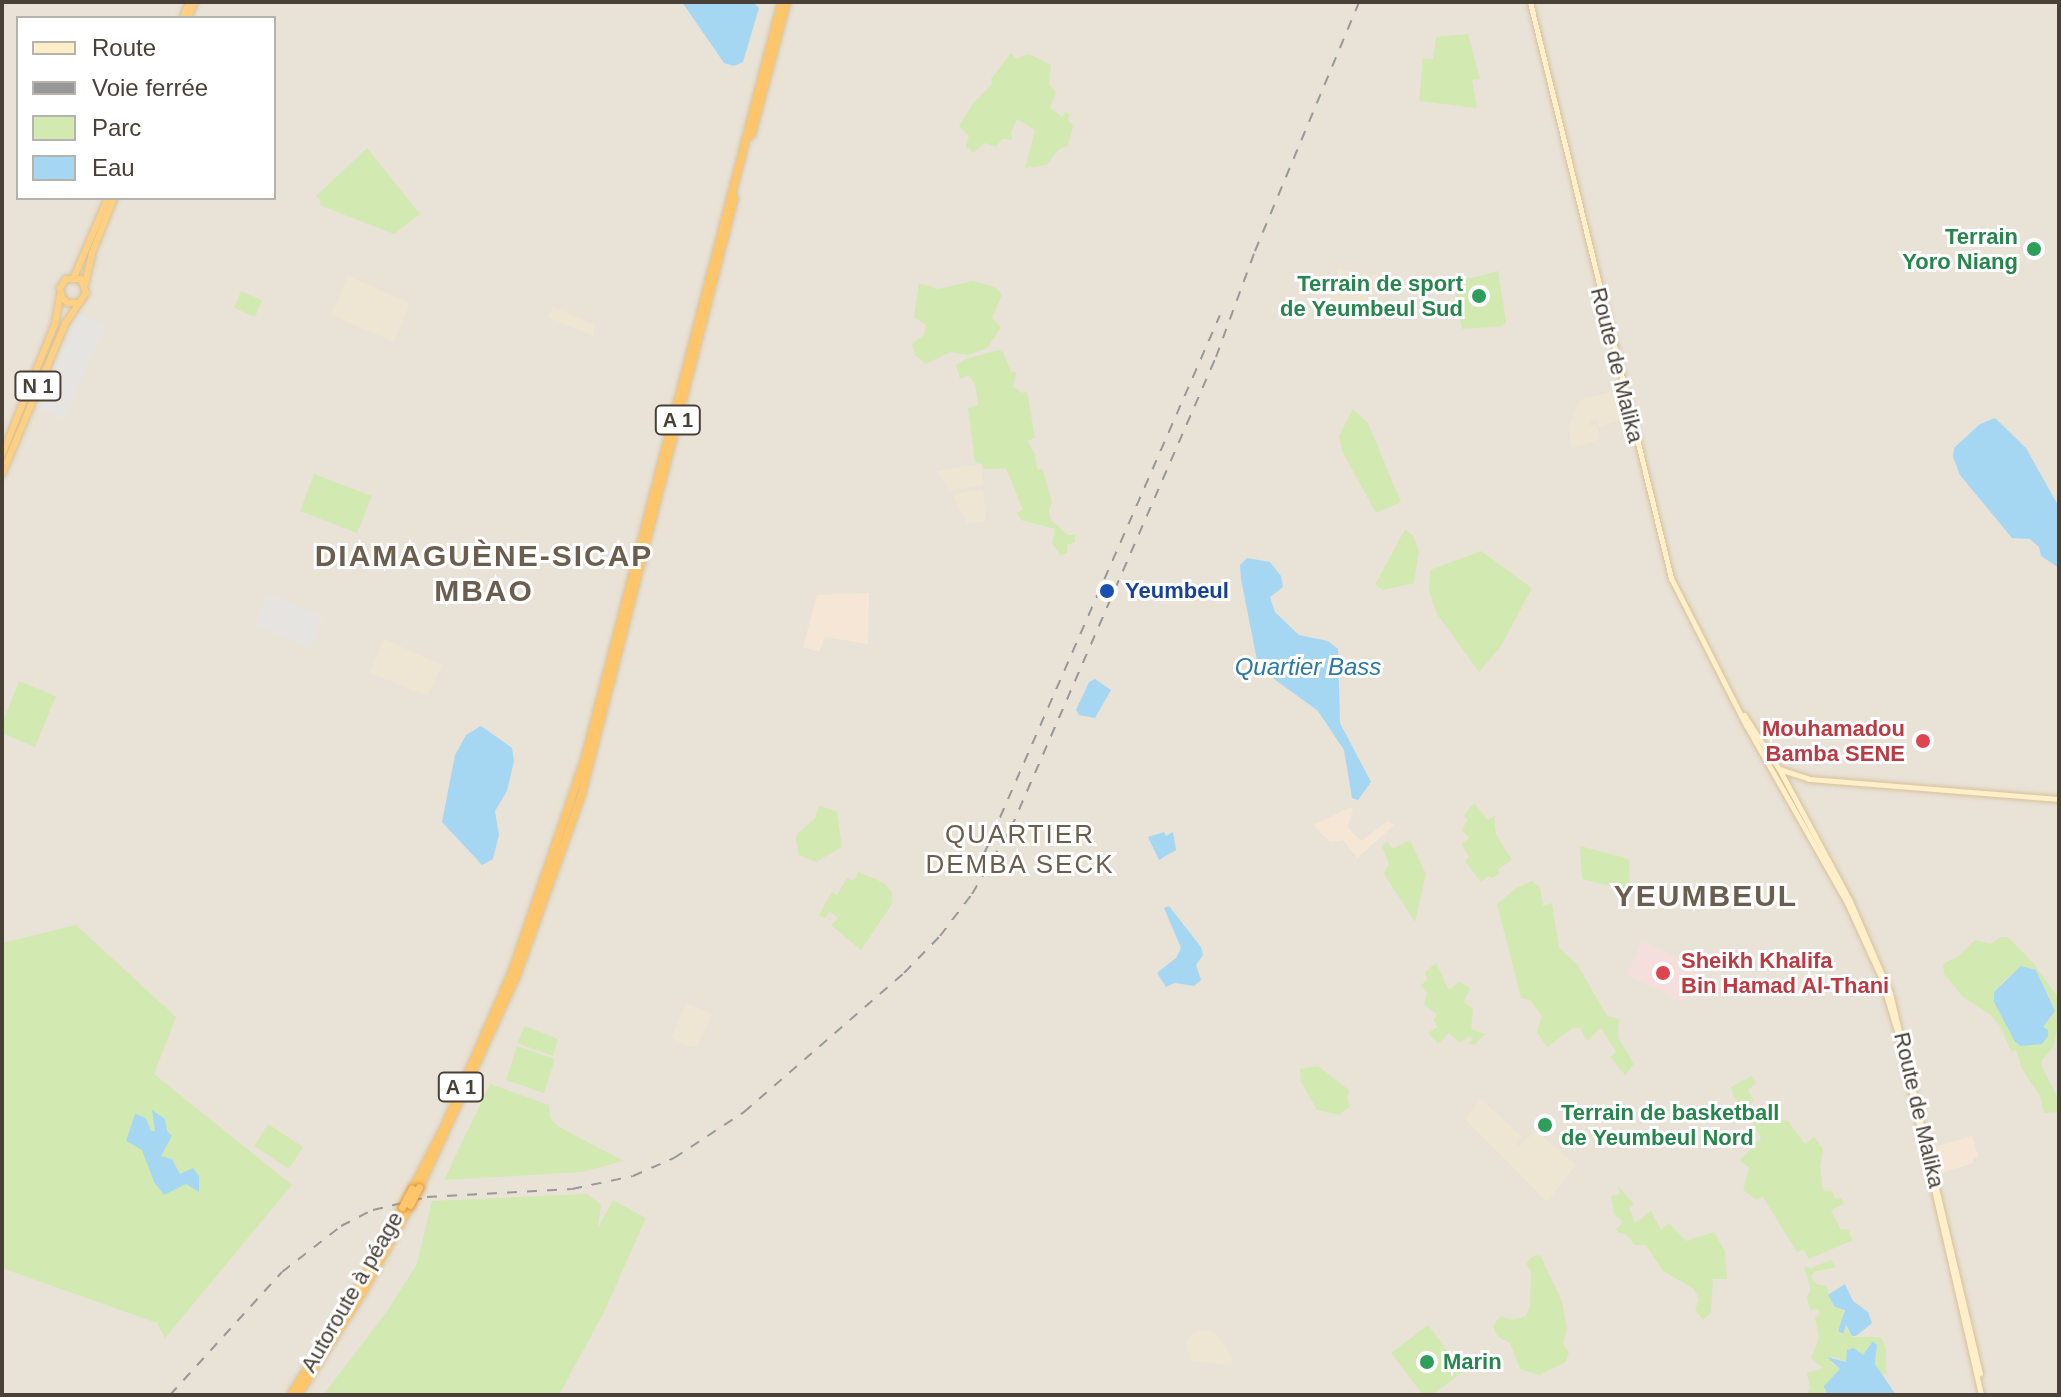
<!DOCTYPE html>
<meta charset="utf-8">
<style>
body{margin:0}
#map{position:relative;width:2061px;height:1397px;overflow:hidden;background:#f5f1e9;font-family:Helvetica,sans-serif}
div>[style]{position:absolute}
.residential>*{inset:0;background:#e9e2d7}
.commercial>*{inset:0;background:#f6e6d5}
.education>*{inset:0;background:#eee5d3}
.medical>*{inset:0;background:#f5dfdd}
.green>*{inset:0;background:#d3e9b2}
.parking>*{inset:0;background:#e6e4e1}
.water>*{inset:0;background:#a6d7f2}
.roads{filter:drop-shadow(0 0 2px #d5c299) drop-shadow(0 0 2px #d5c299)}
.secondary>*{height:5px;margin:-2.5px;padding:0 2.5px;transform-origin:2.5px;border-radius:2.5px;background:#ffefc9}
.trunk>*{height:6px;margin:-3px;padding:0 3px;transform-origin:3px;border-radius:3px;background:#ffd081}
.motorway>*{height:7px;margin:-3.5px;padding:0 3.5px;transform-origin:3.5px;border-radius:3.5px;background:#ffc56a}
.rail>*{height:2px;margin-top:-1px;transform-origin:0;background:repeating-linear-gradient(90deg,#989898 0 10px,transparent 0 20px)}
.bridges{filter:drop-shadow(0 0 2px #e09939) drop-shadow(0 0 2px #e09939)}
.motorway-bridge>*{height:7px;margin:-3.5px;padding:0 3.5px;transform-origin:3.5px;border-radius:3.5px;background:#ffc56a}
.dots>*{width:22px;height:22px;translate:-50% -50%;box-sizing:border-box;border:4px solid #fff;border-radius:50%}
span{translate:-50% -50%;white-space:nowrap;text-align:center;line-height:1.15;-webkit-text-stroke:6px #fff;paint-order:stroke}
.shield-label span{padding:2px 6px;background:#fff;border:2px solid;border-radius:6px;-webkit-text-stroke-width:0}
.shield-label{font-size:20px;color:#494137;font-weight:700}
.leisure-label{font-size:22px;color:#27864d;font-weight:700}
.right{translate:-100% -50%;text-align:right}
.left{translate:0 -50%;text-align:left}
.street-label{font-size:22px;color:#494137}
.transit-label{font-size:22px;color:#164399;font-weight:700}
.health-label{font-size:22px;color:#be3a42;font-weight:700}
.water-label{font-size:24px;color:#2b79a6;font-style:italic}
.quarter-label{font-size:26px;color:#6c5e4e;letter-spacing:2px}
.district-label{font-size:30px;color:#6c5e4e;font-weight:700;letter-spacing:2px}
.frame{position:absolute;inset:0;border:4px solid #494137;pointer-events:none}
.legend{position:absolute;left:16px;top:16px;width:260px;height:184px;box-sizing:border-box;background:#fff;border:2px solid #b6b3af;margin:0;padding:10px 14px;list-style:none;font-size:24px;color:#494137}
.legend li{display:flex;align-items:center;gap:16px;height:40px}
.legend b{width:40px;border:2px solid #b6b3af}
</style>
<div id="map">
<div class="residential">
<i style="clip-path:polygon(evenodd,2px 2px,2059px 2px,2059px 1395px,2px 1395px,2px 2px,18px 18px,274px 18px,274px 198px,18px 198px,18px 18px)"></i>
</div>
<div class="commercial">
<i style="clip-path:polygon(869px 593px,868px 644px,825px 637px,819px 652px,803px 647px,817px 595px)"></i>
<i style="clip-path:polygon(1351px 807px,1353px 811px,1347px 827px,1361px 841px,1388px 821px,1394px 825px,1357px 858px,1343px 840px,1330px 842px,1313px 825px)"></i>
<i style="clip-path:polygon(1972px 1136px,1978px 1156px,1973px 1159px,1973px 1163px,1937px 1175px,1931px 1148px)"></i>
</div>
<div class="education">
<i style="clip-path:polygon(1338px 269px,1378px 276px,1368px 315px,1329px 304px)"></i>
<i style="clip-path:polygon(348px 276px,410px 303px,394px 342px,331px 315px)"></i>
<i style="clip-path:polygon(553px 307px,595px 325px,593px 336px,548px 317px)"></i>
<i style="clip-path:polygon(1613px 391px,1621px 420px,1599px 427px,1596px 420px,1589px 422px,1590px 426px,1596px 424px,1601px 439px,1572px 448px,1568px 427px,1580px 400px)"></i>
<i style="clip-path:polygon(981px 464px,983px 485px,950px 491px,937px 471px)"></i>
<i style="clip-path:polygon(983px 489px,986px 521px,967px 523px,952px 494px)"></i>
<i style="clip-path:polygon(384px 639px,442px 665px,428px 696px,370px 673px)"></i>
<i style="clip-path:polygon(686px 1003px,712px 1014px,698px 1045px,691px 1047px,671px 1038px)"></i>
<i style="clip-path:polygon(1481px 1099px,1522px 1137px,1516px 1144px,1518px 1147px,1536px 1131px,1576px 1165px,1547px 1202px,1465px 1119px)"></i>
<i style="clip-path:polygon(1198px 1330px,1214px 1332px,1233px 1357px,1231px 1365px,1190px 1360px,1186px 1341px)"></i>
</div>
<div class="medical">
<i style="clip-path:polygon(1646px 942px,1702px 970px,1688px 998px,1681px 1001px,1627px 975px,1641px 944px)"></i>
</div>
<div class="green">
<i style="clip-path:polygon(1468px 34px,1480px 79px,1472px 80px,1477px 108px,1419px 101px,1423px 58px,1433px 59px,1436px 37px)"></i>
<i style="clip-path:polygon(1011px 53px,1016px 59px,1029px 54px,1051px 65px,1049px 84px,1056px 92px,1050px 108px,1062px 117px,1066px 112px,1070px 114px,1068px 120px,1073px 126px,1068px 146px,1058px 150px,1047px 165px,1025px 168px,1035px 130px,1017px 119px,1011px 132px,1012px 140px,1002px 139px,996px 147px,985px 143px,973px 153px,966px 146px,969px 136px,959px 126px,972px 105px,992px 84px,991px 79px)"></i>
<i style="clip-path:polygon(367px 148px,420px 214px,394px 234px,319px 205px,321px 201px,316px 196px)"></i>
<i style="clip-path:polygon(1498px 271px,1506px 322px,1502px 326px,1462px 329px,1453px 283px)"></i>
<i style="clip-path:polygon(973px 281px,995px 287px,1002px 295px,992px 318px,1001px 327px,987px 348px,968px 355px,951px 352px,925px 364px,915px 355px,912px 344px,924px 335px,926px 325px,914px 317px,919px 283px,938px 289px)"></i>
<i style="clip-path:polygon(241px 291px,262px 300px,255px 317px,234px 308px)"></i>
<i style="clip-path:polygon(998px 350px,1003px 352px,1011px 372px,1016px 372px,1013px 387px,1022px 393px,1027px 391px,1035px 438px,1027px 441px,1035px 454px,1037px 469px,1043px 470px,1052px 502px,1049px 511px,1051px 520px,1068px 535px,1075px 535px,1075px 542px,1067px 545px,1067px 553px,1061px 555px,1052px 544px,1055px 529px,1021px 520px,1017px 513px,1023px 510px,1006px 468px,984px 469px,982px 464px,975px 463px,968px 408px,978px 405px,975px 385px,969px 375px,960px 379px,956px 365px,966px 359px)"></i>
<i style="clip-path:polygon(1353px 409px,1368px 423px,1401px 502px,1376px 513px,1342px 451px,1339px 436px)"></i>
<i style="clip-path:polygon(314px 474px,372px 496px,357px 533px,300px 511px)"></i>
<i style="clip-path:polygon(1405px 529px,1413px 536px,1419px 551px,1414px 583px,1383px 590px,1375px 585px)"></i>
<i style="clip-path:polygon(1481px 551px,1532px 588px,1501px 646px,1479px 672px,1437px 614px,1429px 591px,1430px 570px)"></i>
<i style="clip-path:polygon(19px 681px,56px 696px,35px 747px,2px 733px,2px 724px)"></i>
<i style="clip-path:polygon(1474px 803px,1488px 820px,1494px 816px,1496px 834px,1512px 860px,1497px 870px,1499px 873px,1493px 878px,1488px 876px,1481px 882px,1465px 861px,1469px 857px,1462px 844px,1469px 838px,1462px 830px,1468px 819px,1463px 816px)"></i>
<i style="clip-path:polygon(819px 806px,837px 811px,842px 847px,816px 862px,799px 855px,796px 841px,797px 834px,815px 818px)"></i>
<i style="clip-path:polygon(1410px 840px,1426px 874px,1415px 922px,1384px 874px,1389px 864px,1382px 846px,1387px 842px,1393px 849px)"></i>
<i style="clip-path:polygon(1580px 846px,1629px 859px,1630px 891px,1582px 879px)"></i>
<i style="clip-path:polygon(858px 872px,884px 883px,892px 892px,892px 904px,861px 950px,831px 925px,838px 918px,830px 912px,825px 918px,819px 915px,832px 892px,837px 895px,847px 878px,854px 881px)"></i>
<i style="clip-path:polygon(1532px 881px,1540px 888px,1543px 906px,1552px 903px,1559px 948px,1577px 964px,1607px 1016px,1619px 1019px,1618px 1037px,1634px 1064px,1625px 1075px,1610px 1057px,1616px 1052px,1601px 1028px,1587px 1041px,1580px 1028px,1573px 1028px,1547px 1047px,1537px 1032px,1542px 1016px,1530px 1000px,1521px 998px,1497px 904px,1516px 888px)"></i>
<i style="clip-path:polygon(76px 925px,176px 1017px,154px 1074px,292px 1185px,165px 1338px,157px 1323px,2px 1268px,2px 943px)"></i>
<i style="clip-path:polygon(evenodd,2002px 937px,2008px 937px,2034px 964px,2057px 996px,2059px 1016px,2054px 1046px,2042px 1060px,2042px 1067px,2059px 1100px,2059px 1112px,2044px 1113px,2040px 1096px,2022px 1069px,2016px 1050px,2011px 1051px,2000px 1026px,1991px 1015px,1963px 997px,1944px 974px,1943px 964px,1959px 956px,1975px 940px,1990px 944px,2002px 937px,2036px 970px,2055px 1010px,2043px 1027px,2007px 1029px,2001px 983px,2014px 973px,2036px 970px)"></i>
<i style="clip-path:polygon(1436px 963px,1449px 990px,1459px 982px,1470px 988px,1464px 1002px,1473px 1009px,1471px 1029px,1485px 1034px,1475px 1045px,1469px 1044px,1473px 1039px,1469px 1036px,1460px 1043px,1449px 1033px,1438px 1044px,1428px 1033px,1437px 1027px,1434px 1020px,1437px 1014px,1424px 1005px,1427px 993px,1421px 985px,1427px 980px,1425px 972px)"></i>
<i style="clip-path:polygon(525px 1026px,558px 1039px,553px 1056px,517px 1043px)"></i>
<i style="clip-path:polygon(517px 1046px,555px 1059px,544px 1093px,506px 1080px)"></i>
<i style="clip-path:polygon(1318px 1066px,1350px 1091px,1347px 1097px,1350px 1106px,1340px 1115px,1317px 1110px,1301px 1082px,1300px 1069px)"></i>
<i style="clip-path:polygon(1751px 1076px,1756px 1083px,1748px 1090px,1754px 1101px,1744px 1107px,1734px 1097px,1731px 1087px)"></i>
<i style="clip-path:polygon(490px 1084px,549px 1105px,550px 1118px,559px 1127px,624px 1161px,582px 1172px,444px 1180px)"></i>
<i style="clip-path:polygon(1759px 1115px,1788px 1121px,1805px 1144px,1814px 1137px,1823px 1149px,1820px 1167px,1823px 1191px,1832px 1190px,1835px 1199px,1841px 1198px,1844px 1204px,1831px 1210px,1841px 1230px,1848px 1229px,1853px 1240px,1809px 1259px,1804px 1250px,1797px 1252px,1763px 1197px,1757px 1200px,1743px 1190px,1749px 1168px,1740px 1160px,1761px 1138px,1751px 1120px)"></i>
<i style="clip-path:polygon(268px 1124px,303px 1147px,289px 1169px,254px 1146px)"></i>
<i style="clip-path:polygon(1618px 1186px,1634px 1204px,1629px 1208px,1635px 1223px,1651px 1211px,1661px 1230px,1669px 1223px,1686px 1241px,1714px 1232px,1725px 1252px,1727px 1279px,1713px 1279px,1711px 1313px,1703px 1320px,1695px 1310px,1699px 1299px,1694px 1289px,1663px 1271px,1646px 1245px,1635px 1245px,1626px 1234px,1619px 1233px,1616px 1229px,1623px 1222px,1614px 1214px,1611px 1196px,1620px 1194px)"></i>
<i style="clip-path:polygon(587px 1194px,601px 1204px,598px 1228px,613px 1200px,646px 1218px,604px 1312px,559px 1395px,323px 1395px,385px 1314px,417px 1264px,432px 1201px)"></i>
<i style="clip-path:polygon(1540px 1255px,1562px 1301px,1567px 1330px,1563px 1344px,1569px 1352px,1566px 1362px,1539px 1375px,1520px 1369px,1510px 1343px,1498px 1337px,1493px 1326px,1500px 1316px,1513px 1320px,1526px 1316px,1530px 1306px,1531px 1272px,1526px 1264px,1531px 1257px)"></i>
<i style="clip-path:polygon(1831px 1260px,1836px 1267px,1814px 1272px,1811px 1277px,1816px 1284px,1826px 1286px,1835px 1308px,1844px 1309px,1841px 1327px,1837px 1330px,1843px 1335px,1845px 1325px,1852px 1337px,1881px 1337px,1886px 1348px,1886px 1372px,1884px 1375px,1880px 1372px,1875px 1364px,1877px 1349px,1871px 1343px,1866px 1354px,1860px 1355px,1857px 1350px,1846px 1362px,1832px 1356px,1831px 1363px,1840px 1369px,1824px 1389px,1827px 1395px,1807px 1395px,1810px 1388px,1807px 1373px,1823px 1368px,1811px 1358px,1819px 1338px,1815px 1317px,1820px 1314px,1818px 1309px,1810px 1310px,1807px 1297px,1811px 1290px,1804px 1266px,1811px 1268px)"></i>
<i style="clip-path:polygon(1428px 1325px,1463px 1372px,1432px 1395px,1423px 1395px,1391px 1353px)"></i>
</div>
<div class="parking">
<i style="clip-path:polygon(78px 313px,106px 325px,64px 419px,36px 408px)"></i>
<i style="clip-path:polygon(268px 594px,323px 617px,311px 648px,255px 625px)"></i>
</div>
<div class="water">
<i style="clip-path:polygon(682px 2px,753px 2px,759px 8px,743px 62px,734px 66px,724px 63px)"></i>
<i style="clip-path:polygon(1995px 418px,2026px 448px,2059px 507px,2059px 568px,2041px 556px,2039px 547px,2030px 539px,2012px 538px,1960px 475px,1953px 457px,1954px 448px,1980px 424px)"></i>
<i style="clip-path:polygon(1247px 558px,1270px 562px,1281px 576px,1283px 587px,1270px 597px,1275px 612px,1299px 635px,1328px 641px,1338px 649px,1340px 723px,1371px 782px,1358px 800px,1352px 798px,1344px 750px,1318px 711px,1266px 673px,1257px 660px,1241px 579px,1240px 565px)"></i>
<i style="clip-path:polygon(1095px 679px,1111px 690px,1095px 718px,1079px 715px,1076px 710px,1089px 682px)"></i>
<i style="clip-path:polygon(481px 726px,512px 748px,514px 761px,507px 791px,495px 811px,499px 835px,493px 859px,482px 865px,442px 822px,455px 755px,466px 735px)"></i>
<i style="clip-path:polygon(1164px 832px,1166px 836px,1173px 832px,1176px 850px,1159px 860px,1148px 837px)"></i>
<i style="clip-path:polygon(1169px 906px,1201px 947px,1203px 955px,1196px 965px,1201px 980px,1194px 986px,1175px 983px,1166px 987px,1157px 973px,1176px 958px,1181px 948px,1164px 908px)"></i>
<i style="clip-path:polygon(2021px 966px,2036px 970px,2055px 1011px,2043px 1027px,2048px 1030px,2048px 1036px,2042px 1044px,2021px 1046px,2015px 1042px,1994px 1002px,1994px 992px)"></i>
<i style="clip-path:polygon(152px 1110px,165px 1119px,167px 1131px,172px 1136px,161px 1156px,172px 1159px,180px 1174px,193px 1168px,199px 1176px,199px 1192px,186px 1184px,164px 1195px,154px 1182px,142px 1150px,126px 1141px,135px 1114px,146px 1118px,151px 1131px,155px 1131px)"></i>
<i style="clip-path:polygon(1845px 1284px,1853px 1301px,1868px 1312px,1872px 1323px,1856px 1336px,1852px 1336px,1846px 1325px,1843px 1334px,1838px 1331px,1845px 1310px,1835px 1307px,1828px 1295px)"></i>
<i style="clip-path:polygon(1873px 1341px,1877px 1345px,1875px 1364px,1896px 1395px,1827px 1395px,1824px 1386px,1840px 1369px,1827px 1357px,1846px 1362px,1847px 1350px,1854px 1348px,1863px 1355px)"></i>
</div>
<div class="roads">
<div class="secondary">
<i style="left:1530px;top:2px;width:593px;rotate:76.24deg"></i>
<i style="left:1671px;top:578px;width:165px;rotate:63deg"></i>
<i style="left:1746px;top:725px;width:205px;rotate:60.4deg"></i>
<i style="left:1847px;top:903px;width:79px;rotate:65.4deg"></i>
<i style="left:1880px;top:975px;width:69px;rotate:73.1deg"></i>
<i style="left:1900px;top:1041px;width:363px;rotate:77.1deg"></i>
<i style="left:1744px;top:715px;width:64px;rotate:57.1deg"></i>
<i style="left:1779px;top:769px;width:150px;rotate:61.7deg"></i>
<i style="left:1850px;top:901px;width:100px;rotate:66.5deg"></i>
<i style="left:1890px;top:993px;width:391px;rotate:76.7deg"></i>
<i style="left:1779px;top:769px;width:32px;rotate:18deg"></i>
<i style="left:1809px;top:779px;width:251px;rotate:4.6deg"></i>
</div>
<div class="trunk">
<i style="left:183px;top:18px;width:17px;rotate:-69deg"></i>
<i style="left:188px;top:18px;width:17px;rotate:-69deg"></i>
<i style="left:74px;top:277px;width:86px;rotate:-66.7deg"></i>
<i style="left:85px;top:284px;width:32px;rotate:-77deg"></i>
<i style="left:92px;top:253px;width:59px;rotate:-68.2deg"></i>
<i style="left:2px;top:455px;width:141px;rotate:-68deg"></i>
<i style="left:55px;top:324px;width:29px;rotate:-80deg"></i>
<i style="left:2px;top:474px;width:163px;rotate:-67.2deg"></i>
<i style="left:65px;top:324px;width:37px;rotate:-56deg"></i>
<i style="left:86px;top:293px;width:15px;rotate:-110deg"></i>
<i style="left:81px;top:279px;width:15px;rotate:180deg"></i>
<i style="left:66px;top:279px;width:11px;rotate:124deg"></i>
<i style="left:60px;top:288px;width:10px;rotate:79deg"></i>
<i style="left:62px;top:298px;width:8px;rotate:40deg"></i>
<i style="left:68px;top:303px;width:11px"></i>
</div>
<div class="motorway">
<i style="left:751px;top:134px;width:137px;rotate:-75.1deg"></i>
<i style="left:419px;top:1187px;width:233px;rotate:-65.4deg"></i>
<i style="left:516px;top:975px;width:192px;rotate:-70.2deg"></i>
<i style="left:581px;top:794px;width:616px;rotate:-75.63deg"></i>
<i style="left:412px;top:1188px;width:72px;rotate:-62.7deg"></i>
<i style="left:445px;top:1124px;width:165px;rotate:-66.4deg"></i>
<i style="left:511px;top:973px;width:225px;rotate:-71.1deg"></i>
<i style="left:584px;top:760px;width:783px;rotate:-75.43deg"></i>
<i style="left:290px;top:1395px;width:128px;rotate:-57.8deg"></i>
<i style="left:358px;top:1287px;width:91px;rotate:-61.2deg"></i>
<i style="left:297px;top:1395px;width:124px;rotate:-57.8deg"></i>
<i style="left:363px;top:1290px;width:97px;rotate:-61.1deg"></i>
</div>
</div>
<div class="rail">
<i style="left:984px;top:854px;width:588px;rotate:-66.35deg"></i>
<i style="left:170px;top:1395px;width:166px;rotate:-47.7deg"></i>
<i style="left:282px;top:1272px;width:75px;rotate:-37.9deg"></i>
<i style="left:341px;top:1226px;width:36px;rotate:-27deg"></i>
<i style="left:373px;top:1210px;width:56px;rotate:-13.5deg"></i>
<i style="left:427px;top:1197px;width:145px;rotate:-3.2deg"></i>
<i style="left:572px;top:1189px;width:62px;rotate:-12deg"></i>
<i style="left:633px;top:1176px;width:45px;rotate:-23.7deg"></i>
<i style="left:674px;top:1158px;width:84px;rotate:-33.3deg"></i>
<i style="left:744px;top:1112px;width:212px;rotate:-41deg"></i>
<i style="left:904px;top:973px;width:52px;rotate:-45.8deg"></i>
<i style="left:940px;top:936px;width:53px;rotate:-52.7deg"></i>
<i style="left:972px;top:894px;width:77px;rotate:-59.4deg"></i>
<i style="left:1011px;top:828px;width:514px;rotate:-66.48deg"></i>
<i style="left:1216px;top:357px;width:113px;rotate:-69.8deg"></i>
<i style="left:1255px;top:251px;width:270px;rotate:-67.3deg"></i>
</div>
<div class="bridges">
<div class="motorway-bridge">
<i style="left:410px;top:1205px;width:20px;rotate:-63deg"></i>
<i style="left:402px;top:1207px;width:21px;rotate:-62deg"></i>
</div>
</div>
<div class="dots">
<i style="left:2034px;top:249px;background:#2e9e5b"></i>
<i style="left:1479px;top:296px;background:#2e9e5b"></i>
<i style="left:1107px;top:591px;background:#1a4fb4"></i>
<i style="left:1923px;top:741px;background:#e0444e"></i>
<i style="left:1663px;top:973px;background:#e0444e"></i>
<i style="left:1545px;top:1125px;background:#2e9e5b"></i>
<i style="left:1427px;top:1362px;background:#2e9e5b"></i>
</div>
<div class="shield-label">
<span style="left:38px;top:386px">N 1</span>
<span style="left:678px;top:420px">A 1</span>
<span style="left:461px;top:1087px">A 1</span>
</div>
<div class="leisure-label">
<span class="right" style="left:2018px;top:249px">Terrain<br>Yoro Niang</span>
<span class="right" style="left:1463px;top:296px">Terrain de sport<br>de Yeumbeul Sud</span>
<span class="left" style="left:1561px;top:1125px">Terrain de basketball<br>de Yeumbeul Nord</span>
<span class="left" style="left:1443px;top:1362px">Marin</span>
</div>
<div class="street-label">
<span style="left:1617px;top:365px;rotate:76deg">Route de Malika</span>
<span style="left:1919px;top:1110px;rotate:77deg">Route de Malika</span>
<span style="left:352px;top:1292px;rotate:-60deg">Autoroute à péage</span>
</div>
<div class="transit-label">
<span class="left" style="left:1125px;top:591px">Yeumbeul</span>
</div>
<div class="health-label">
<span class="right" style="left:1905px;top:741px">Mouhamadou<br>Bamba SENE</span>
<span class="left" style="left:1681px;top:973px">Sheikh Khalifa<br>Bin Hamad Al-Thani</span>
</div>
<div class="water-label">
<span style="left:1308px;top:667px">Quartier Bass</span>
</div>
<div class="quarter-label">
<span style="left:1020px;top:850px">QUARTIER<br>DEMBA SECK</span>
</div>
<div class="district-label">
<span style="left:484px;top:573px">DIAMAGUÈNE-SICAP<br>MBAO</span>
<span style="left:1706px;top:896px">YEUMBEUL</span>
</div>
<div class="frame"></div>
<ul class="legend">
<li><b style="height:10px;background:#ffefc9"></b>Route</li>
<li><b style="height:10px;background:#989898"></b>Voie ferrée</li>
<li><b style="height:22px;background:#d3e9b2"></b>Parc</li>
<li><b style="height:22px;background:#a6d7f2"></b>Eau</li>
</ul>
</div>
